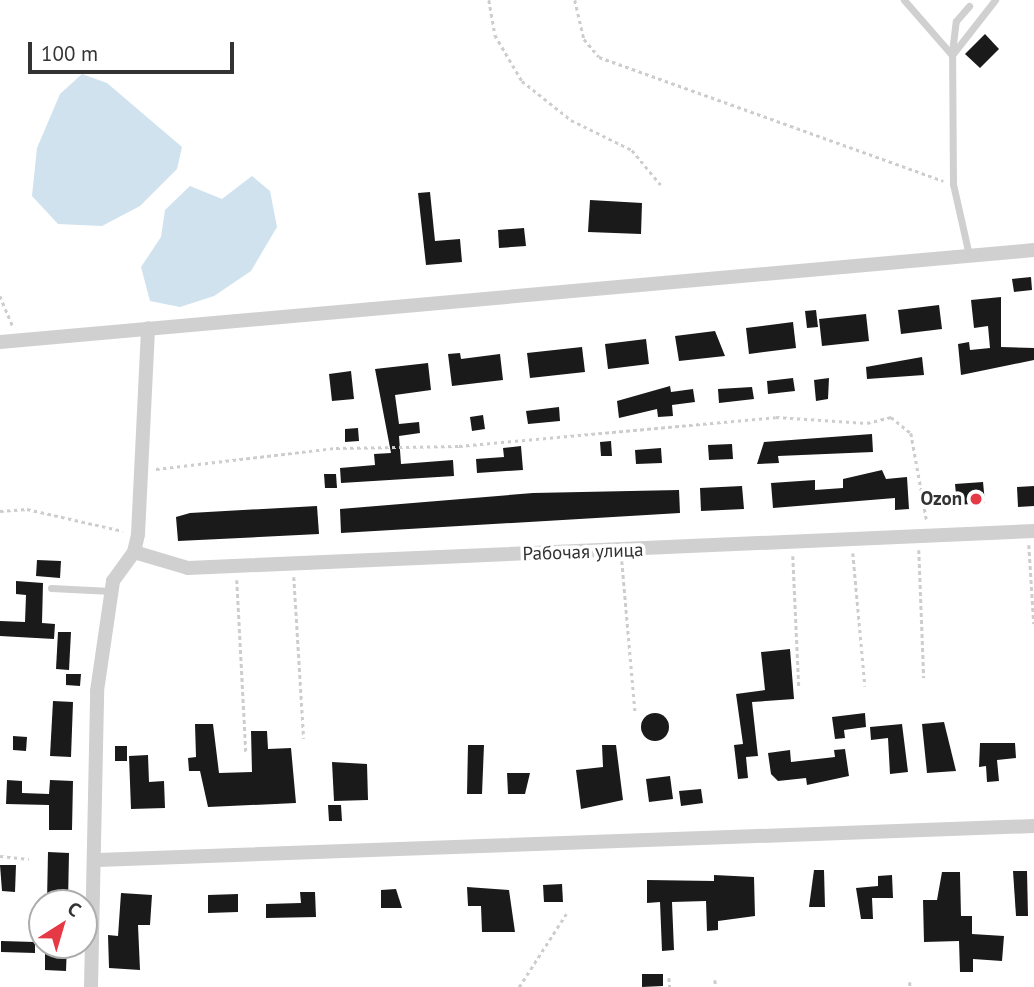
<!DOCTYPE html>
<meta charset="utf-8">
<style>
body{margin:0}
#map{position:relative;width:1034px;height:987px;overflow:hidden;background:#fff;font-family:"PT Sans",sans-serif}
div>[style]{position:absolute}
.water>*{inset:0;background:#cfe2ee}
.building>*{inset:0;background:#1a1a1a}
.round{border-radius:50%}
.path>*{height:2.5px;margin-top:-1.25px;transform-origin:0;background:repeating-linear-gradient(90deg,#cdcdcd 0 3.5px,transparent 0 7px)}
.lane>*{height:7px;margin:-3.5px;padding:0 3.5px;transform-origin:3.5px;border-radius:3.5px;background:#d0d0d0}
.street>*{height:14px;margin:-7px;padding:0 7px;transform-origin:7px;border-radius:7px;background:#d0d0d0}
.dots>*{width:19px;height:19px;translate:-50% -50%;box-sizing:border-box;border:4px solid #fff;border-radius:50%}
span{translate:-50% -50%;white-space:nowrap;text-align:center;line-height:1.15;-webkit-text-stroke:7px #fff;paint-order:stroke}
.poi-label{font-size:19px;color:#333;font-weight:700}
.right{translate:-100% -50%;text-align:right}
.street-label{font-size:19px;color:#333}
.north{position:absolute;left:28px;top:889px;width:70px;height:70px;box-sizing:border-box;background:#fff;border:2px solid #adadad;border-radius:50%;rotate:37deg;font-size:19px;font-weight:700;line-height:28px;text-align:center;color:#333}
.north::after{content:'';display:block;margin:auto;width:24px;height:32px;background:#e63946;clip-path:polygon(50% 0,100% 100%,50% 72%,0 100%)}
.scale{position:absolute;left:28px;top:42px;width:206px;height:32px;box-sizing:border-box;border:4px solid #333;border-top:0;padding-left:9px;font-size:21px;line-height:24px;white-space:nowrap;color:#333;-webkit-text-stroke:5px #fff;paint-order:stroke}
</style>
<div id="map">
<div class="water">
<i style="clip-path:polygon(82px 74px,107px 83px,182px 147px,177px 169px,140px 206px,102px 226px,58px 224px,32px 196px,37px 148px,60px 94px)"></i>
<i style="clip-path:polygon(252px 176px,270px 191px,277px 227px,251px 271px,214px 296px,180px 307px,150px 301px,141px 267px,161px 237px,165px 210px,190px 186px,222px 199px)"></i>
</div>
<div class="building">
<i style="clip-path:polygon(985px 34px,999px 49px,980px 68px,965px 54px)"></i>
<i style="clip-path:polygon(430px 192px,435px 241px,460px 239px,462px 262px,426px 265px,418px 193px)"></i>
<i style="clip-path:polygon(590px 200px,642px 203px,641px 234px,588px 232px)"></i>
<i style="clip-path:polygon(524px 228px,526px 246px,499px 248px,498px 230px)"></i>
<i style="clip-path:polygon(1031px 277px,1032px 290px,1014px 292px,1012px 279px)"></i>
<i style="clip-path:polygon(1001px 297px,1001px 347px,1034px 348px,1034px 360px,961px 375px,958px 344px,969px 342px,970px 350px,990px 348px,988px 326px,974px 328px,971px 300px)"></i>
<i style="clip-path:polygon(939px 305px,942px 329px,901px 334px,898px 310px)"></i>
<i style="clip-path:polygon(816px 310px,818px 327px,807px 328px,805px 311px)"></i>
<i style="clip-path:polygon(866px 314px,869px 341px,822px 346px,819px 319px)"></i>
<i style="clip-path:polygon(793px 322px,796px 348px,749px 354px,746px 328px)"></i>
<i style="clip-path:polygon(715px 331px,725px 356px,679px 361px,675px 336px)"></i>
<i style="clip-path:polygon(646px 339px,649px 364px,608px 369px,605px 344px)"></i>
<i style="clip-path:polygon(582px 347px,585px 372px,530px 378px,527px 353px)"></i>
<i style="clip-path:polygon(460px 353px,461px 359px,500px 354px,503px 380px,452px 386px,448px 354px)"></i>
<i style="clip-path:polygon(922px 357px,924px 375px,867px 379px,866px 367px)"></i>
<i style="clip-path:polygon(428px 363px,431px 390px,395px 395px,399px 424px,419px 422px,420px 433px,399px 436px,401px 464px,453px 460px,454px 476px,341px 483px,340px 468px,375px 465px,374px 454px,391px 453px,375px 369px)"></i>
<i style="clip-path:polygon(351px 371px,354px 399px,332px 401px,329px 374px)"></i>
<i style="clip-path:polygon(793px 378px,795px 391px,768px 394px,767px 381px)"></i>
<i style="clip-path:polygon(829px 378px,828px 399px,816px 401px,814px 380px)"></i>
<i style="clip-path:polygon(670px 386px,671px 392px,693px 389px,695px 402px,672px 405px,673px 416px,658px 417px,657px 409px,619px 418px,617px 401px)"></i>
<i style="clip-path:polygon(752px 387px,754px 399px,719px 403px,718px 389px)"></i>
<i style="clip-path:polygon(559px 407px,560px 421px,528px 424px,526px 411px)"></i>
<i style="clip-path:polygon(483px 415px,485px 429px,472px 431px,470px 417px)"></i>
<i style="clip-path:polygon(358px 428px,359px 441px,345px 442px,345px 429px)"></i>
<i style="clip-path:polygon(872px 434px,873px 452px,778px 456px,779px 463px,757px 464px,764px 442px)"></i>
<i style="clip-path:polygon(611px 441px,612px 456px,601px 456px,600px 442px)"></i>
<i style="clip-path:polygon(732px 444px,733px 459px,709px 460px,708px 445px)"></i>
<i style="clip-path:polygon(521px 446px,523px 470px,477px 473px,476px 459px,504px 457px,503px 448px)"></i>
<i style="clip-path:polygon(661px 448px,662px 463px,636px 464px,635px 450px)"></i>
<i style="clip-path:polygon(882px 470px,886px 479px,907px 477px,909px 509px,895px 510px,895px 498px,773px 508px,771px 483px,815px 480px,815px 490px,843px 488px,843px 479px)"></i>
<i style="clip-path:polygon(324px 474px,336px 474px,337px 488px,325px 488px)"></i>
<i style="clip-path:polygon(983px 482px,985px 503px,957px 505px,955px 484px)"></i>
<i style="clip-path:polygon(742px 486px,744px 509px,701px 511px,700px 488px)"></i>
<i style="clip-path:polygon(1034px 486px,1034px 506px,1018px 507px,1017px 487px)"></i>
<i style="clip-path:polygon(679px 490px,680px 513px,341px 533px,340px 509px,533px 493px)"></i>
<i style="clip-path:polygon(317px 506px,319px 534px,178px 541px,176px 517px,190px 513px)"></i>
<i style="clip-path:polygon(37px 560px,61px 561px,60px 578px,36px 576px)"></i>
<i style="clip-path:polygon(16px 581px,43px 583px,42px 623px,55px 624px,54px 639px,0 636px,0 621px,25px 622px,26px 595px,16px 594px)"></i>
<i style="clip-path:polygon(58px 632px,71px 632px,69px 670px,56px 669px)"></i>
<i style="clip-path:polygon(790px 649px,794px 699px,752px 702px,758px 756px,746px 757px,748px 778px,738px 779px,734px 745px,743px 744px,736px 694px,765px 690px,761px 652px)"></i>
<i style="clip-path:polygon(66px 674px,81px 674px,80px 686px,66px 685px)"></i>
<i style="clip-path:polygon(53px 701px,73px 702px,71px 757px,50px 756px)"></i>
<i class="round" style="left:641px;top:713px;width:28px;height:28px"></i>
<i style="clip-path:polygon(865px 713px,866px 727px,844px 730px,845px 738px,835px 739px,832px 717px)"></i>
<i style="clip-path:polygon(944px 722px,956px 771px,927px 773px,922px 724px)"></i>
<i style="clip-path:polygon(195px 724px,213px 724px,219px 773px,252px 772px,251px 731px,267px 731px,268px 749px,291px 748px,296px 803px,208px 807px,200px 771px,189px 771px,188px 758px,196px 757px)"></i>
<i style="clip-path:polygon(902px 724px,908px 772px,890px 774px,888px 738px,871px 740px,870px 727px)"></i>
<i style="clip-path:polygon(13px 736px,27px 737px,26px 751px,13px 750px)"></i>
<i style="clip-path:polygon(980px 743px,1015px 743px,1016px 758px,997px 760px,999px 781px,987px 782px,986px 766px,979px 767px)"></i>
<i style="clip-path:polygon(468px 745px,484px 745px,482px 794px,467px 794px)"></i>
<i style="clip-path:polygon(602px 745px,616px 745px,623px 800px,581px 809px,576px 770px,603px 767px)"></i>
<i style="clip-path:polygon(115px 746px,127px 746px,127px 761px,115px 761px)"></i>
<i style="clip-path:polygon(845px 749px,849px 776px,807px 785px,806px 778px,778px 781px,771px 774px,768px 753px,790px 750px,791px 762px,835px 757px,834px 750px)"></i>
<i style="clip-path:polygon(148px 755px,149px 782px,164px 781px,165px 808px,131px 809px,129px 756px)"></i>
<i style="clip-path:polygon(332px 762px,367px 764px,368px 800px,334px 801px)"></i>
<i style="clip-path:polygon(507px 773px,530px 773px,525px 794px,508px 794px)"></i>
<i style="clip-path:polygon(670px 776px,673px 799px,649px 802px,646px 779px)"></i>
<i style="clip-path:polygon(7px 780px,22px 781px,22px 793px,49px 794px,50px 780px,73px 781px,72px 830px,49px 830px,49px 805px,6px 804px)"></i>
<i style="clip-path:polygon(701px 789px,703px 803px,681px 806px,679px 791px)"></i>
<i style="clip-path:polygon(328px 805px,341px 805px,342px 821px,329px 821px)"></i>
<i style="clip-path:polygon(48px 852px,69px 853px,68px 902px,47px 902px)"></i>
<i style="clip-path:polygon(0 865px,16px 865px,15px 892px,2px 891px)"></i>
<i style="clip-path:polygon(814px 870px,824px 870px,825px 907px,809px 907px)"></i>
<i style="clip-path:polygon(1013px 871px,1027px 871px,1028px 916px,1016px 916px)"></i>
<i style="clip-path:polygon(942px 872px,960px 872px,961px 916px,972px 916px,972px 934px,1004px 936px,1002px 961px,973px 959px,973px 972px,960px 972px,959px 941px,924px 942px,923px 900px,937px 900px)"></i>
<i style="clip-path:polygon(714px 875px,754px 877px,755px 916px,718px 921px,718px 930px,707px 931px,706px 901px,672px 902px,674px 950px,662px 951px,660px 902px,647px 903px,647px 880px,714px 881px)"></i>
<i style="clip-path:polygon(892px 875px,893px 898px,872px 898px,873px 919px,861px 919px,856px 888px,878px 886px,878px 876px)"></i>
<i style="clip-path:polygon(562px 884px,563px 902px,544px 902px,543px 885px)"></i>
<i style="clip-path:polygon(467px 887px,509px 890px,515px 932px,482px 932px,481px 906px,468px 906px)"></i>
<i style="clip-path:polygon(396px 889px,402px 908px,381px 908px,381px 890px)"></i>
<i style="clip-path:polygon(300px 892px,315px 892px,316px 917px,266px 918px,266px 904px,301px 903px)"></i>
<i style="clip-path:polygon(121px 893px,152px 895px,150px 925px,138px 925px,140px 970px,109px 968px,108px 935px,118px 936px)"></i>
<i style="clip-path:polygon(238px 894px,238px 912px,208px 913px,208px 895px)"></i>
<i style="clip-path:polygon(1px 941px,35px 942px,35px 953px,1px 952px)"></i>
<i style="clip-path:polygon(45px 945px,67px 945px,66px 971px,45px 970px)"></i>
<i style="clip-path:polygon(642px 974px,663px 974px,663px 986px,642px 987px)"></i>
</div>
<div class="path">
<i style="left:489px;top:0;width:36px;rotate:80deg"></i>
<i style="left:495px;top:35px;width:53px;rotate:59.6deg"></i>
<i style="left:522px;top:81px;width:63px;rotate:38.5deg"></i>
<i style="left:571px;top:120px;width:68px;rotate:26.2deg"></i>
<i style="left:632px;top:150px;width:45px;rotate:50.4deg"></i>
<i style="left:575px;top:0;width:40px;rotate:77deg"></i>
<i style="left:584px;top:39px;width:23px;rotate:50deg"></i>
<i style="left:599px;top:57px;width:366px;rotate:19.8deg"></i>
<i style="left:0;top:296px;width:34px;rotate:67deg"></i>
<i style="left:156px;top:469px;width:181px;rotate:-6.7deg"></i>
<i style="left:336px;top:448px;width:123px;rotate:-0.9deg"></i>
<i style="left:459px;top:446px;width:318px;rotate:-5.2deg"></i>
<i style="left:776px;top:417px;width:91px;rotate:3.8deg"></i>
<i style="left:867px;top:423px;width:25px;rotate:-14deg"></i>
<i style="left:891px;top:417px;width:26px;rotate:39deg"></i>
<i style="left:911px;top:433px;width:90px;rotate:79.8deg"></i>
<i style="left:0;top:511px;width:27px;rotate:-4deg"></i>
<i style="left:27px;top:509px;width:98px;rotate:12.9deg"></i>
<i style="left:1029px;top:545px;width:79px;rotate:86.4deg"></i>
<i style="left:919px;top:550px;width:128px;rotate:87.8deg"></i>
<i style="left:853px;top:553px;width:134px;rotate:84.8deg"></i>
<i style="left:793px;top:556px;width:133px;rotate:87.4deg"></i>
<i style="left:622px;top:561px;width:151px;rotate:85deg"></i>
<i style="left:294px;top:577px;width:162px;rotate:86.5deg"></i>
<i style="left:237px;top:580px;width:172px;rotate:87deg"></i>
<i style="left:0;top:856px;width:29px;rotate:6deg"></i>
<i style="left:669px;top:978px;width:9px;rotate:84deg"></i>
<i style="left:715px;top:980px;width:7px;rotate:82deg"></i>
<i style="left:910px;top:982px;width:5px;rotate:90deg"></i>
<i style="left:519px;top:987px;width:87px;rotate:-57.2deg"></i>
</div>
<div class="lane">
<i style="left:904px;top:0;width:73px;rotate:48.9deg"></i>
<i style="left:952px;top:52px;width:31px;rotate:-83deg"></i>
<i style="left:956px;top:21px;width:20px;rotate:-49deg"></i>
<i style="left:969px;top:255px;width:73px;rotate:-102.7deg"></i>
<i style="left:953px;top:184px;width:129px;rotate:-90.4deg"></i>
<i style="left:952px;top:55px;width:70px;rotate:-52deg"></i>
<i style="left:51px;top:588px;width:60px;rotate:2.9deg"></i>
</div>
<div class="street">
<i style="left:0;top:342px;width:1038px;rotate:-5.08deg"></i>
<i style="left:134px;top:552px;width:56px;rotate:16.5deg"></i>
<i style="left:188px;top:568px;width:847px;rotate:-2.5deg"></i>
<i style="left:98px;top:860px;width:937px;rotate:-2.08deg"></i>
<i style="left:91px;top:987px;width:296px;rotate:-88.8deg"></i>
<i style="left:97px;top:691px;width:111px;rotate:-81.7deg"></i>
<i style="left:113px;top:581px;width:36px;rotate:-54deg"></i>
<i style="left:134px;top:552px;width:18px;rotate:-77deg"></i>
<i style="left:138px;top:534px;width:206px;rotate:-87.2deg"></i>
</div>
<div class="dots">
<i style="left:976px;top:499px;background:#e63946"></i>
</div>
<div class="poi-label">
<span class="right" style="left:962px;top:499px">Ozon</span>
</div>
<div class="street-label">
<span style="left:583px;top:552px;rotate:-2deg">Рабочая улица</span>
</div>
<div class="north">С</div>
<div class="scale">100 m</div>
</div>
